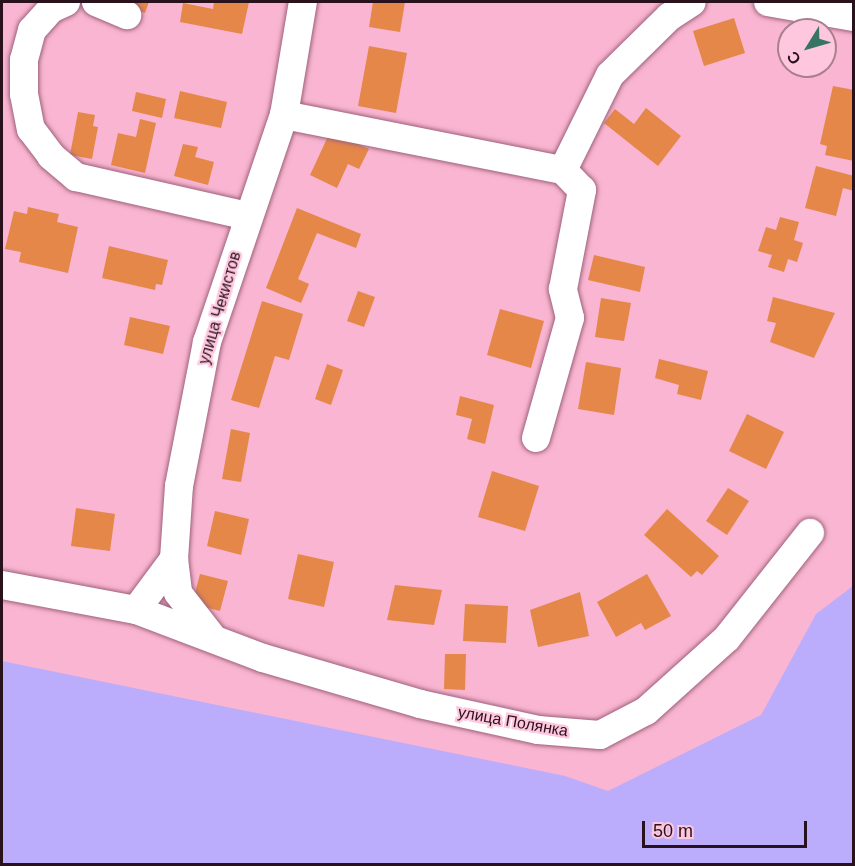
<!DOCTYPE html>
<meta charset="utf-8">
<style>
body{margin:0}
#map{position:relative;width:855px;height:866px;overflow:hidden;background:#f9b5d1;font-family:Helvetica,sans-serif}
div>[style]{position:absolute}
.green>*{inset:0;background:#bcadfc}
.building>*{inset:0;background:#e58749}
.roads{filter:drop-shadow(0 0 2px #9e617b) drop-shadow(0 0 2px #9e617b)}
.minor>*{height:28px;margin:-14px;padding:0 14px;transform-origin:14px;border-radius:14px;background:#fff}
span{translate:-50% -50%;white-space:nowrap;text-align:center;line-height:1.15;-webkit-text-stroke:4.5px #fec7dd;paint-order:stroke}
.street-label{font-size:16px;color:#2a121d}
.frame{position:absolute;inset:0;border:3px solid #2a121d;pointer-events:none}
.north{position:absolute;left:777px;top:18px;width:60px;height:60px;box-sizing:border-box;background:#fec7dd;border:2px solid #a97f90;border-radius:50%;rotate:233deg;font-size:16px;font-weight:700;line-height:24px;text-align:center;color:#2a121d}
.north::after{content:'';display:block;margin:auto;width:21px;height:27px;background:#367563;clip-path:polygon(50% 0,100% 100%,50% 72%,0 100%)}
.scale{position:absolute;left:642px;top:821px;width:165px;height:27px;box-sizing:border-box;border:3px solid #2a121d;border-top:0;padding-left:8px;font-size:18px;line-height:21px;white-space:nowrap;color:#2a121d;-webkit-text-stroke:4px #fec7dd;paint-order:stroke}
</style>
<div id="map">
<div class="green">
<i style="clip-path:polygon(853px 586px,853px 864px,2px 864px,2px 661px,565px 776px,608px 791px,761px 715px,816px 614px)"></i>
</div>
<div class="building">
<i style="clip-path:polygon(130px 2px,149px 2px,145px 13px,128px 7px)"></i>
<i style="clip-path:polygon(214px 2px,249px 2px,242px 34px,180px 22px,183px 3px,213px 9px)"></i>
<i style="clip-path:polygon(373px 2px,405px 2px,400px 32px,369px 27px)"></i>
<i style="clip-path:polygon(734px 18px,745px 53px,704px 66px,693px 31px)"></i>
<i style="clip-path:polygon(369px 46px,407px 53px,396px 113px,358px 106px)"></i>
<i style="clip-path:polygon(833px 86px,854px 90px,854px 161px,825px 155px,827px 146px,820px 144px)"></i>
<i style="clip-path:polygon(180px 91px,227px 102px,221px 128px,174px 118px)"></i>
<i style="clip-path:polygon(136px 92px,166px 99px,162px 118px,132px 111px)"></i>
<i style="clip-path:polygon(646px 108px,681px 136px,658px 166px,604px 123px,615px 109px,634px 124px)"></i>
<i style="clip-path:polygon(78px 112px,95px 115px,93px 126px,98px 127px,92px 159px,70px 155px)"></i>
<i style="clip-path:polygon(140px 119px,156px 123px,145px 173px,111px 165px,118px 133px,136px 137px)"></i>
<i style="clip-path:polygon(330px 132px,369px 149px,359px 169px,348px 164px,337px 188px,310px 175px)"></i>
<i style="clip-path:polygon(183px 144px,198px 147px,195px 157px,214px 162px,208px 185px,174px 176px)"></i>
<i style="clip-path:polygon(816px 166px,854px 176px,854px 191px,843px 188px,836px 216px,805px 208px)"></i>
<i style="clip-path:polygon(28px 207px,59px 214px,57px 222px,78px 227px,68px 273px,19px 262px,21px 252px,5px 249px,14px 211px,27px 214px)"></i>
<i style="clip-path:polygon(297px 208px,361px 234px,356px 248px,317px 233px,298px 279px,309px 284px,301px 303px,266px 288px)"></i>
<i style="clip-path:polygon(780px 217px,799px 222px,794px 240px,803px 243px,797px 262px,788px 259px,784px 272px,768px 267px,772px 255px,758px 251px,766px 227px,776px 230px)"></i>
<i style="clip-path:polygon(109px 246px,168px 260px,162px 285px,156px 284px,155px 290px,102px 278px)"></i>
<i style="clip-path:polygon(594px 255px,645px 267px,640px 292px,588px 280px)"></i>
<i style="clip-path:polygon(358px 291px,375px 297px,364px 327px,347px 321px)"></i>
<i style="clip-path:polygon(773px 297px,835px 313px,814px 358px,770px 342px,776px 323px,767px 321px)"></i>
<i style="clip-path:polygon(601px 298px,631px 303px,624px 341px,595px 337px)"></i>
<i style="clip-path:polygon(262px 301px,303px 314px,289px 360px,275px 356px,259px 408px,231px 400px)"></i>
<i style="clip-path:polygon(500px 309px,544px 321px,531px 368px,487px 355px)"></i>
<i style="clip-path:polygon(130px 317px,170px 326px,163px 354px,124px 345px)"></i>
<i style="clip-path:polygon(659px 359px,708px 371px,701px 400px,677px 394px,679px 385px,655px 378px)"></i>
<i style="clip-path:polygon(586px 362px,621px 368px,614px 415px,578px 409px)"></i>
<i style="clip-path:polygon(327px 364px,343px 370px,331px 405px,315px 399px)"></i>
<i style="clip-path:polygon(460px 396px,494px 405px,485px 444px,467px 439px,472px 419px,456px 415px)"></i>
<i style="clip-path:polygon(747px 414px,784px 432px,766px 469px,729px 451px)"></i>
<i style="clip-path:polygon(231px 429px,250px 433px,241px 482px,222px 479px)"></i>
<i style="clip-path:polygon(492px 471px,539px 486px,525px 531px,478px 517px)"></i>
<i style="clip-path:polygon(728px 488px,749px 501px,727px 535px,706px 521px)"></i>
<i style="clip-path:polygon(76px 508px,115px 514px,110px 551px,71px 546px)"></i>
<i style="clip-path:polygon(667px 509px,719px 556px,702px 575px,697px 571px,691px 577px,644px 535px)"></i>
<i style="clip-path:polygon(215px 511px,249px 519px,241px 555px,207px 546px)"></i>
<i style="clip-path:polygon(298px 554px,334px 562px,324px 607px,288px 599px)"></i>
<i style="clip-path:polygon(200px 574px,228px 581px,220px 611px,192px 604px)"></i>
<i style="clip-path:polygon(647px 574px,671px 616px,645px 630px,641px 623px,616px 637px,597px 602px)"></i>
<i style="clip-path:polygon(395px 585px,442px 590px,434px 625px,387px 620px)"></i>
<i style="clip-path:polygon(580px 592px,589px 636px,538px 647px,530px 610px)"></i>
<i style="clip-path:polygon(465px 604px,508px 606px,506px 643px,463px 641px)"></i>
<i style="clip-path:polygon(445px 654px,466px 654px,465px 690px,444px 689px)"></i>
</div>
<div class="roads">
<div class="minor">
<i style="left:66px;top:2px;width:17px;rotate:155deg"></i>
<i style="left:51px;top:9px;width:28px;rotate:132deg"></i>
<i style="left:32px;top:30px;width:31px;rotate:105deg"></i>
<i style="left:24px;top:60px;width:34px;rotate:90deg"></i>
<i style="left:24px;top:94px;width:36px;rotate:79deg"></i>
<i style="left:31px;top:129px;width:34px;rotate:53deg"></i>
<i style="left:51px;top:156px;width:33px;rotate:40deg"></i>
<i style="left:76px;top:177px;width:176px;rotate:12.8deg"></i>
<i style="left:96px;top:2px;width:34px;rotate:23deg"></i>
<i style="left:768px;top:2px;width:87px;rotate:9.9deg"></i>
<i style="left:284px;top:115px;width:284px;rotate:11.2deg"></i>
<i style="left:536px;top:438px;width:125px;rotate:-74.2deg"></i>
<i style="left:570px;top:318px;width:30px;rotate:-104deg"></i>
<i style="left:563px;top:289px;width:101px;rotate:-79.1deg"></i>
<i style="left:582px;top:190px;width:28px;rotate:-134deg"></i>
<i style="left:563px;top:170px;width:106px;rotate:-63.7deg"></i>
<i style="left:610px;top:75px;width:83px;rotate:-44.5deg"></i>
<i style="left:669px;top:17px;width:27px;rotate:-33deg"></i>
<i style="left:174px;top:559px;width:34px;rotate:83deg"></i>
<i style="left:178px;top:593px;width:57px;rotate:52.1deg"></i>
<i style="left:2px;top:585px;width:136px;rotate:10.6deg"></i>
<i style="left:136px;top:610px;width:136px;rotate:20.7deg"></i>
<i style="left:263px;top:658px;width:164px;rotate:16.3deg"></i>
<i style="left:420px;top:704px;width:121px;rotate:12.4deg"></i>
<i style="left:538px;top:730px;width:62px;rotate:4.6deg"></i>
<i style="left:600px;top:735px;width:52px;rotate:-27.6deg"></i>
<i style="left:646px;top:711px;width:109px;rotate:-42deg"></i>
<i style="left:727px;top:638px;width:134px;rotate:-51.7deg"></i>
<i style="left:136px;top:610px;width:64px;rotate:-53.3deg"></i>
<i style="left:174px;top:559px;width:73px;rotate:-86.1deg"></i>
<i style="left:179px;top:486px;width:147px;rotate:-79deg"></i>
<i style="left:207px;top:342px;width:240px;rotate:-71.3deg"></i>
<i style="left:284px;top:115px;width:115px;rotate:-80.5deg"></i>
</div>
</div>
<div class="street-label">
<span style="left:220px;top:308px;rotate:-74deg">улица Чекистов</span>
<span style="left:513px;top:722px;rotate:10deg">улица Полянка</span>
</div>
<div class="frame"></div>
<div class="north">С</div>
<div class="scale">50 m</div>
</div>
